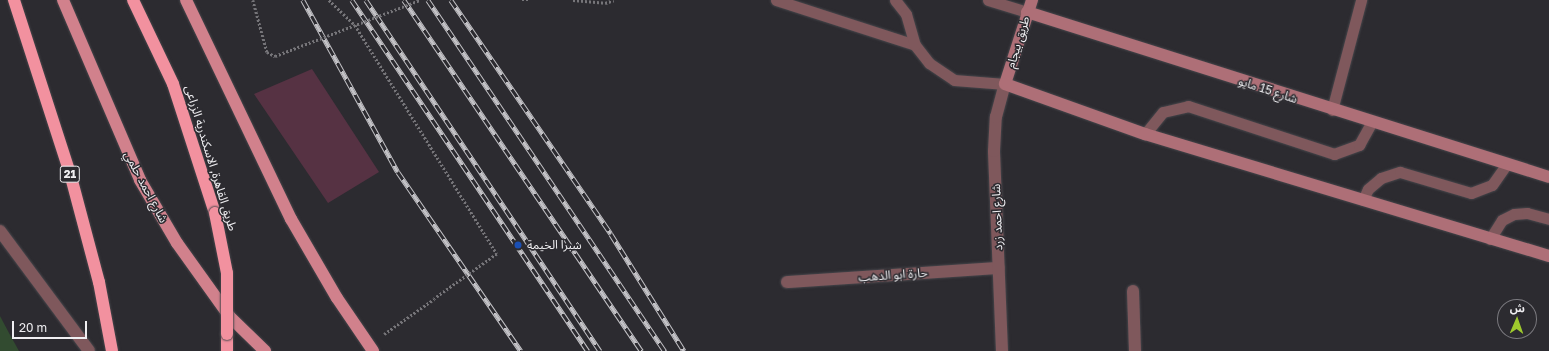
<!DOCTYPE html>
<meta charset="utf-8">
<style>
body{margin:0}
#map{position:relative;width:1549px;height:351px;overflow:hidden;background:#2c2b30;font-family:"Golos Text","Noto Sans Arabic",sans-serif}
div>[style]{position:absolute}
.green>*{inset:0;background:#324b30}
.building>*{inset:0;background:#563243}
.path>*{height:2.5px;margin-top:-1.25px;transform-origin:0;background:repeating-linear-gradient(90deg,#767579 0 2px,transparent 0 4px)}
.roads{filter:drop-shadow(0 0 1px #47464b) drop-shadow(0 0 1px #47464b)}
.lane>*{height:11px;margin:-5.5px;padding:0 5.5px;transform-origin:5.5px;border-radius:5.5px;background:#7f585c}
.street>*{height:12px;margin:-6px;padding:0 6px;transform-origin:6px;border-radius:6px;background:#7f585c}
.secondary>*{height:12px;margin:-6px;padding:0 6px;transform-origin:6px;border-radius:6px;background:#ae6f77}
.primary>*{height:12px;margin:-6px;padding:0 6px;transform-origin:6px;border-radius:6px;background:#d1818c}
.highway>*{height:12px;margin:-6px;padding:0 6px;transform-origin:6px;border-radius:6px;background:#f2919f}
.rail>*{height:4.5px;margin-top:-2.25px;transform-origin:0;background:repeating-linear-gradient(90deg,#2c2b30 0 9px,#c3c2c6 0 18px);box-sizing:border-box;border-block:1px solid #c3c2c6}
.path-bridge>*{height:2.5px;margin-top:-1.25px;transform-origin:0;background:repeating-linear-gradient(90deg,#767579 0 2px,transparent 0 4px)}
.bridges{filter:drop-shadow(0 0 1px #47464b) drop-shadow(0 0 1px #47464b)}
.highway-bridge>*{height:12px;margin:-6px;padding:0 6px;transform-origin:6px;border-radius:6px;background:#f2919f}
.dots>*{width:11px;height:11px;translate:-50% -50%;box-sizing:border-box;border:2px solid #2c2b30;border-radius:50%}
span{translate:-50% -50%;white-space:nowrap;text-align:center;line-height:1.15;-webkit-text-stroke:3px #2c2b30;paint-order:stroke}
.shield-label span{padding:1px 3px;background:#2c2b30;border:1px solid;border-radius:3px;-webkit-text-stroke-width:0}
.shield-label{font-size:11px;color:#f0eff2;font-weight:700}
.street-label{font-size:12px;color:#f0eff2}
.poi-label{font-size:12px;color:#f0eff2}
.left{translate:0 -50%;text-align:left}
.north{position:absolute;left:1497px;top:299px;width:40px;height:40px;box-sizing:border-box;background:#2c2b30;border:1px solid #7a797e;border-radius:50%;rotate:2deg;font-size:11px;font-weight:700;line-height:16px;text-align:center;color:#f0eff2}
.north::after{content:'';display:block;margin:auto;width:14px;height:18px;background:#9fca2d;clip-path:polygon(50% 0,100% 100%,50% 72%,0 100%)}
.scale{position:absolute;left:12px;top:321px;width:75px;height:18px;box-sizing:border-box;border:2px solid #f0eff2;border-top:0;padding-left:5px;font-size:12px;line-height:14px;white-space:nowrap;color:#f0eff2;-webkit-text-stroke:3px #2c2b30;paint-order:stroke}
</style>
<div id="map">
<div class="green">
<i style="clip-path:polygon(0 316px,9px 333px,19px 351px,0 351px)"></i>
</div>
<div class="building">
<i style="clip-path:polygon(312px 69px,379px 172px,328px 203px,254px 94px)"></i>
</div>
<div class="path">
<i style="left:522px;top:0;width:6px"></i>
<i style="left:573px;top:0;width:32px;rotate:5deg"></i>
<i style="left:605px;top:3px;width:9px;rotate:-18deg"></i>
<i style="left:384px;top:334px;width:61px;rotate:-35deg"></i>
</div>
<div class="roads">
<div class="lane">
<i style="left:776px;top:0;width:146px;rotate:17.9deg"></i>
<i style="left:915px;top:45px;width:23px;rotate:52deg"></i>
<i style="left:929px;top:63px;width:30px;rotate:34deg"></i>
<i style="left:954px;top:80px;width:51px;rotate:4.5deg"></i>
<i style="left:895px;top:0;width:18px;rotate:52deg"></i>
<i style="left:906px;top:14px;width:32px;rotate:74deg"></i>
<i style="left:988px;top:0;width:41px;rotate:17.1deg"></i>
<i style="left:1332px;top:110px;width:114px;rotate:-75.2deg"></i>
<i style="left:1145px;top:134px;width:28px;rotate:-51deg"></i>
<i style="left:1163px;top:112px;width:26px;rotate:-13deg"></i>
<i style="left:1188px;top:106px;width:154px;rotate:18.2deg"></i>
<i style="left:1334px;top:154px;width:27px;rotate:-20deg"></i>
<i style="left:1359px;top:145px;width:26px;rotate:-61deg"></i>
<i style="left:1363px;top:200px;width:12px;rotate:-66deg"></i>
<i style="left:1368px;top:189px;width:17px;rotate:-40deg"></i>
<i style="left:1381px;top:178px;width:20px;rotate:-18deg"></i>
<i style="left:1400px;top:172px;width:74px;rotate:16.5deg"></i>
<i style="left:1471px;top:193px;width:22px;rotate:-21deg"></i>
<i style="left:1492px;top:185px;width:24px;rotate:-55deg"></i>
<i style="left:1490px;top:239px;width:22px;rotate:-58deg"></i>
<i style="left:1502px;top:220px;width:13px;rotate:-27deg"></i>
<i style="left:1514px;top:214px;width:13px;rotate:-4deg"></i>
<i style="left:1527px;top:213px;width:23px;rotate:15deg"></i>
</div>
<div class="street">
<i style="left:0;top:231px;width:149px;rotate:53.4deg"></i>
<i style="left:787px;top:282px;width:212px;rotate:-3.8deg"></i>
<i style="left:1133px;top:291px;width:60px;rotate:88.1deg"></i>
<i style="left:1002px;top:351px;width:200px;rotate:-92.3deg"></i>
<i style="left:994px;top:151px;width:34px;rotate:-87deg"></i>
<i style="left:996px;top:117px;width:34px;rotate:-75deg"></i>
</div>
<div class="secondary">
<i style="left:1032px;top:0;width:88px;rotate:107.8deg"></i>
<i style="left:1005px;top:84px;width:149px;rotate:19.7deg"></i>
<i style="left:1145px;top:134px;width:422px;rotate:16.8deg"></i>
<i style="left:1027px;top:12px;width:547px;rotate:17.54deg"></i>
</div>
<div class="primary">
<i style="left:63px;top:0;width:196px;rotate:66.8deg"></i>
<i style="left:140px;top:180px;width:73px;rotate:59.6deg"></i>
<i style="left:177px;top:243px;width:91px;rotate:54.4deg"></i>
<i style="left:230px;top:317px;width:49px;rotate:44.2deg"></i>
<i style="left:186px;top:0;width:243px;rotate:64.4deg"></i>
<i style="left:291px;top:219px;width:91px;rotate:59.8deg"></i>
<i style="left:337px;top:298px;width:64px;rotate:55.8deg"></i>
</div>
<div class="highway">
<i style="left:14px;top:0;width:186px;rotate:72.1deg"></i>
<i style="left:71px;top:177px;width:109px;rotate:75.1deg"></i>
<i style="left:99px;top:282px;width:70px;rotate:79.3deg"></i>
<i style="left:133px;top:0;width:93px;rotate:64.5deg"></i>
<i style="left:173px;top:84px;width:136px;rotate:72deg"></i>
<i style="left:227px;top:351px;width:17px;rotate:-90deg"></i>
</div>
</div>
<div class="rail">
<i style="left:303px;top:0;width:196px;rotate:61.1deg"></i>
<i style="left:398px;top:172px;width:217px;rotate:55.5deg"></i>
<i style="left:352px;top:0;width:423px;rotate:56.1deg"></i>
<i style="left:366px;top:0;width:422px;rotate:56.3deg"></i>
<i style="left:404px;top:0;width:424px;rotate:55.9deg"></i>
<i style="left:428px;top:0;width:424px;rotate:56deg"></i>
<i style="left:451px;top:0;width:283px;rotate:55.6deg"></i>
<i style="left:611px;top:234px;width:138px;rotate:58deg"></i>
</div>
<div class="path-bridge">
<i style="left:253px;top:0;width:54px;rotate:74.9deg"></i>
<i style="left:267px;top:52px;width:9px;rotate:27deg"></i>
<i style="left:275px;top:56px;width:155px;rotate:-21.1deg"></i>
<i style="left:329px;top:0;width:36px;rotate:44deg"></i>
<i style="left:355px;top:25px;width:269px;rotate:58.2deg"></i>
<i style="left:497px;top:254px;width:77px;rotate:144.5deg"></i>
</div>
<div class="bridges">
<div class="highway-bridge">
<i style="left:215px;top:213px;width:61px;rotate:78.7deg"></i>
<i style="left:227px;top:273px;width:61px;rotate:90deg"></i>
</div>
</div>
<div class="dots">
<i style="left:518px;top:245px;background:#1a4fb4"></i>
</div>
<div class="shield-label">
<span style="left:70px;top:174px">21</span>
</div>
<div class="street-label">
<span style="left:1018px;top:42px;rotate:-73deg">طريق بيجام</span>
<span style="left:1268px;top:90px;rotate:18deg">شارع 15 مايو</span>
<span style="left:211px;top:158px;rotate:73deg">طريق القاهرة, الاسكندرية الزراعى</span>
<span style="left:146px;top:187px;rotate:62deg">شارع احمد حلمي</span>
<span style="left:997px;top:217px;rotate:-92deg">شارع احمد زرد</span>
<span style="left:893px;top:275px;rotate:-4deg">حارة ابو الدهب</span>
</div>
<div class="poi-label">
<span class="left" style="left:527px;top:245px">شبرا الخيمة</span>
</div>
<div class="north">ش</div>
<div class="scale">20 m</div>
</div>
